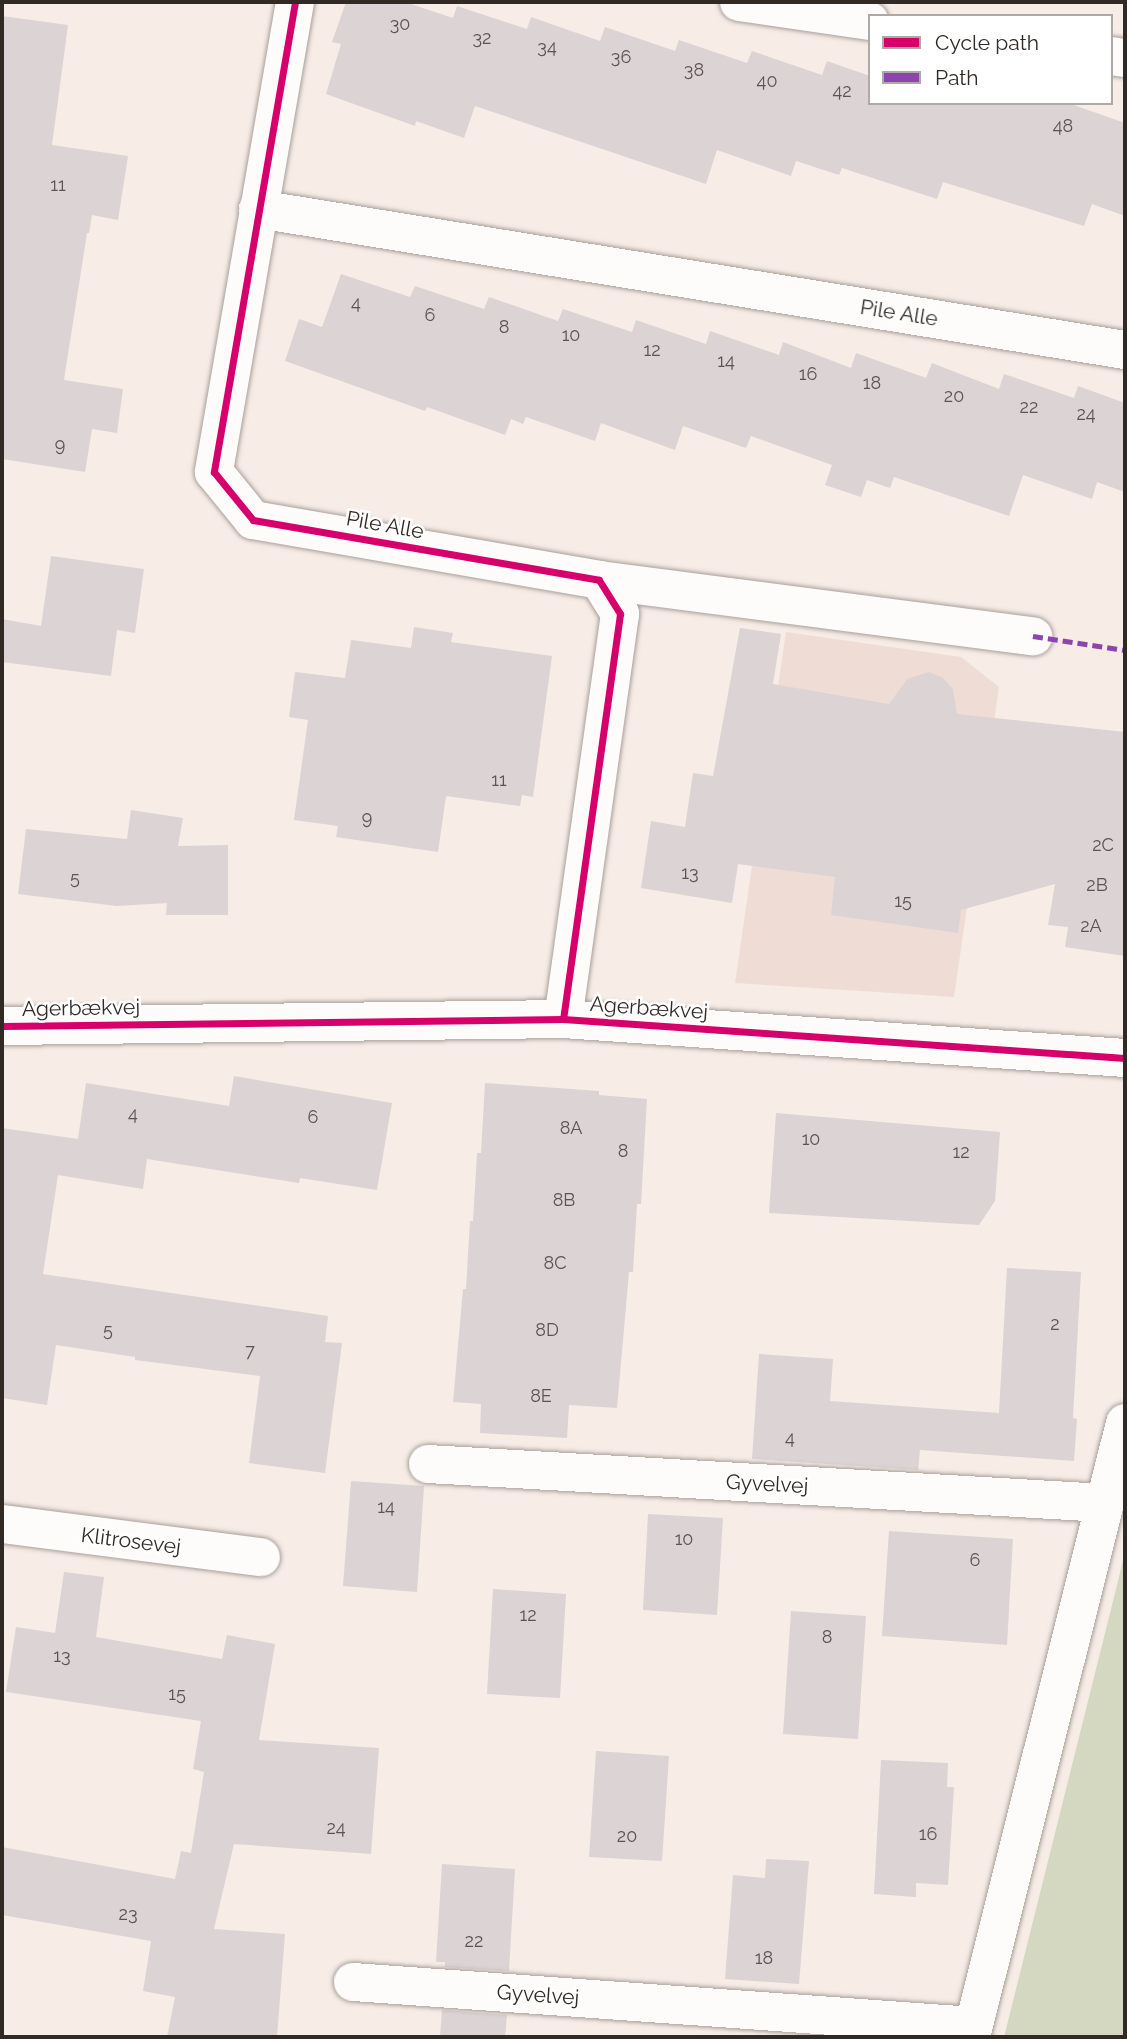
<!DOCTYPE html>
<meta charset="utf-8">
<style>
body{margin:0}
#map{position:relative;width:1127px;height:2039px;overflow:hidden;background:#f7ece6;font-family:Raleway,sans-serif}
div>[style]{position:absolute}
.industrial>*{inset:0;background:#efddd5}
.green>*{inset:0;background:#d5d8c0}
.building>*{inset:0;background:#dcd3d4}
.roads{filter:drop-shadow(0 0 2px #a8a09b) drop-shadow(0 0 2px #a8a09b)}
.minor>*{height:38px;margin:-19px;padding:0 19px;transform-origin:19px;border-radius:19px;background:#fefcfb}
.quiet>*{height:5px;margin-top:-2.5px;transform-origin:0;background:repeating-linear-gradient(90deg,#8e44ad 0 10px,transparent 0 15px)}
.cycleway>*{height:7px;margin:-3.5px;padding:0 3.5px;transform-origin:3.5px;border-radius:3.5px;background:#d6006c}
span{translate:-50% -50%;white-space:nowrap;text-align:center;line-height:1.15;-webkit-text-stroke:5px #fff;paint-order:stroke}
.number-label{font-size:18px;color:#5c5450}
.number-label span{-webkit-text-stroke-width:0}
.street-label{font-size:21px;color:#312924}
.frame{position:absolute;inset:0;border:4px solid #312924;pointer-events:none}
.legend{position:absolute;left:868px;top:14px;width:245px;height:91px;box-sizing:border-box;background:#fff;border:2px solid #ada9a7;margin:0;padding:9px 12px;list-style:none;font-size:21px;color:#312924}
.legend li{display:flex;align-items:center;gap:14px;height:35px}
.legend b{width:35px;border:2px solid #ada9a7}
</style>
<div id="map">
<div class="industrial">
<i style="clip-path:polygon(786px 632px,961px 657px,999px 687px,954px 997px,735px 983px)"></i>
</div>
<div class="green">
<i style="clip-path:polygon(1125px 1552px,1125px 2037px,1004px 2037px,1116px 1589px)"></i>
</div>
<div class="building">
<i style="clip-path:polygon(346px 2px,405px 2px,453px 18px,457px 6px,527px 29px,531px 17px,600px 41px,605px 27px,675px 51px,679px 40px,747px 63px,752px 51px,822px 75px,827px 61px,870px 76px,870px 103px,1068px 103px,1125px 123px,1125px 216px,1092px 204px,1084px 226px,943px 182px,937px 199px,842px 168px,839px 175px,796px 161px,791px 176px,717px 150px,706px 184px,475px 106px,464px 138px,416px 121px,415px 126px,326px 94px,341px 44px,332px 42px)"></i>
<i style="clip-path:polygon(2px 16px,68px 25px,52px 145px,128px 156px,118px 220px,92px 215px,89px 233px,87px 233px,64px 380px,123px 389px,117px 433px,92px 429px,85px 472px,2px 459px)"></i>
<i style="clip-path:polygon(341px 274px,410px 297px,415px 286px,484px 309px,489px 297px,558px 321px,563px 309px,632px 332px,636px 320px,706px 344px,710px 331px,779px 355px,783px 342px,851px 368px,856px 353px,926px 378px,932px 363px,999px 389px,1004px 374px,1074px 398px,1078px 386px,1125px 403px,1125px 492px,1097px 482px,1092px 499px,1023px 475px,1009px 516px,894px 477px,890px 488px,867px 480px,861px 497px,825px 485px,832px 465px,751px 436px,746px 448px,683px 426px,675px 450px,601px 423px,595px 441px,526px 417px,523px 424px,511px 419px,505px 435px,427px 407px,425px 411px,285px 361px,299px 319px,322px 327px)"></i>
<i style="clip-path:polygon(51px 556px,144px 569px,135px 633px,117px 630px,111px 676px,2px 662px,2px 619px,41px 626px)"></i>
<i style="clip-path:polygon(414px 627px,453px 633px,451px 642px,552px 656px,533px 797px,522px 795px,520px 806px,446px 796px,438px 852px,336px 837px,338px 826px,294px 820px,308px 720px,289px 717px,295px 672px,345px 678px,351px 640px,411px 648px)"></i>
<i style="clip-path:polygon(740px 628px,781px 634px,773px 684px,889px 704px,907px 679px,929px 672px,943px 678px,953px 689px,957px 714px,1125px 732px,1125px 956px,1065px 947px,1068px 927px,1048px 925px,1055px 884px,961px 910px,958px 933px,831px 915px,835px 877px,738px 864px,732px 903px,641px 888px,651px 821px,685px 827px,693px 773px,713px 776px)"></i>
<i style="clip-path:polygon(131px 810px,183px 818px,178px 846px,228px 845px,228px 915px,166px 915px,167px 903px,117px 906px,18px 894px,26px 829px,127px 839px)"></i>
<i style="clip-path:polygon(234px 1076px,392px 1103px,377px 1190px,300px 1178px,299px 1183px,147px 1159px,143px 1189px,58px 1175px,43px 1274px,328px 1316px,325px 1342px,342px 1343px,325px 1473px,249px 1463px,260px 1376px,135px 1360px,135px 1357px,56px 1345px,47px 1405px,2px 1398px,2px 1128px,78px 1139px,86px 1083px,229px 1106px)"></i>
<i style="clip-path:polygon(485px 1083px,599px 1091px,599px 1095px,647px 1099px,641px 1204px,637px 1204px,633px 1272px,629px 1272px,617px 1408px,569px 1405px,567px 1438px,480px 1433px,481px 1404px,453px 1402px,463px 1289px,466px 1289px,470px 1221px,473px 1221px,477px 1153px,481px 1153px)"></i>
<i style="clip-path:polygon(776px 1113px,1000px 1132px,995px 1201px,979px 1225px,769px 1213px)"></i>
<i style="clip-path:polygon(1007px 1268px,1081px 1272px,1073px 1418px,1077px 1419px,1074px 1461px,920px 1450px,918px 1470px,752px 1459px,759px 1354px,833px 1359px,830px 1401px,999px 1413px)"></i>
<i style="clip-path:polygon(351px 1481px,424px 1486px,417px 1592px,343px 1586px)"></i>
<i style="clip-path:polygon(648px 1514px,723px 1518px,717px 1615px,643px 1610px)"></i>
<i style="clip-path:polygon(889px 1531px,1013px 1539px,1007px 1645px,882px 1636px)"></i>
<i style="clip-path:polygon(64px 1572px,104px 1577px,96px 1637px,222px 1659px,227px 1635px,275px 1644px,259px 1740px,379px 1748px,371px 1854px,234px 1844px,214px 1929px,285px 1934px,277px 2037px,167px 2037px,175px 1997px,143px 1991px,151px 1941px,2px 1915px,2px 1847px,175px 1879px,181px 1851px,191px 1853px,204px 1772px,193px 1769px,201px 1721px,6px 1692px,16px 1627px,55px 1633px)"></i>
<i style="clip-path:polygon(493px 1589px,566px 1594px,560px 1698px,487px 1694px)"></i>
<i style="clip-path:polygon(791px 1611px,866px 1616px,858px 1739px,783px 1734px)"></i>
<i style="clip-path:polygon(596px 1751px,669px 1756px,662px 1861px,589px 1857px)"></i>
<i style="clip-path:polygon(881px 1760px,948px 1763px,947px 1787px,954px 1787px,948px 1885px,916px 1883px,916px 1897px,874px 1894px)"></i>
<i style="clip-path:polygon(766px 1859px,809px 1861px,799px 1984px,725px 1979px,733px 1875px,765px 1878px)"></i>
<i style="clip-path:polygon(442px 1864px,515px 1869px,509px 1971px,445px 1967px,445px 1962px,436px 1962px)"></i>
<i style="clip-path:polygon(442px 2010px,507px 2015px,505px 2037px,440px 2037px)"></i>
</div>
<div class="roads">
<div class="minor">
<i style="left:295px;top:2px;width:477px;rotate:99.8deg"></i>
<i style="left:214px;top:472px;width:62px;rotate:50.9deg"></i>
<i style="left:253px;top:520px;width:351px;rotate:9.8deg"></i>
<i style="left:599px;top:580px;width:40px;rotate:58deg"></i>
<i style="left:620px;top:614px;width:409px;rotate:98deg"></i>
<i style="left:739px;top:2px;width:132px;rotate:8.3deg"></i>
<i style="left:1111px;top:56px;width:14px;rotate:8deg"></i>
<i style="left:258px;top:209px;width:878px;rotate:9.24deg"></i>
<i style="left:599px;top:580px;width:438px;rotate:7.4deg"></i>
<i style="left:2px;top:1026px;width:561px;rotate:-0.71deg"></i>
<i style="left:563px;top:1019px;width:563px;rotate:3.97deg"></i>
<i style="left:428px;top:1464px;width:678px;rotate:3.3deg"></i>
<i style="left:2px;top:1524px;width:261px;rotate:7.3deg"></i>
<i style="left:353px;top:1982px;width:622px;rotate:4.06deg"></i>
<i style="left:971px;top:2037px;width:633px;rotate:-75.92deg"></i>
</div>
</div>
<div class="quiet">
<i style="left:1033px;top:636px;width:93px;rotate:8.7deg"></i>
</div>
<div class="cycleway">
<i style="left:295px;top:2px;width:477px;rotate:99.8deg"></i>
<i style="left:214px;top:472px;width:62px;rotate:50.9deg"></i>
<i style="left:253px;top:520px;width:351px;rotate:9.8deg"></i>
<i style="left:599px;top:580px;width:40px;rotate:58deg"></i>
<i style="left:620px;top:614px;width:409px;rotate:98deg"></i>
<i style="left:2px;top:1026px;width:561px;rotate:-0.71deg"></i>
<i style="left:563px;top:1019px;width:563px;rotate:3.97deg"></i>
</div>
<div class="number-label">
<span style="left:400px;top:24px">30</span>
<span style="left:482px;top:38px">32</span>
<span style="left:547px;top:47px">34</span>
<span style="left:621px;top:57px">36</span>
<span style="left:694px;top:70px">38</span>
<span style="left:767px;top:81px">40</span>
<span style="left:842px;top:91px">42</span>
<span style="left:1063px;top:126px">48</span>
<span style="left:58px;top:185px">11</span>
<span style="left:356px;top:303px">4</span>
<span style="left:430px;top:315px">6</span>
<span style="left:504px;top:327px">8</span>
<span style="left:571px;top:335px">10</span>
<span style="left:652px;top:350px">12</span>
<span style="left:726px;top:361px">14</span>
<span style="left:808px;top:374px">16</span>
<span style="left:872px;top:383px">18</span>
<span style="left:954px;top:396px">20</span>
<span style="left:1029px;top:407px">22</span>
<span style="left:1086px;top:414px">24</span>
<span style="left:60px;top:445px">9</span>
<span style="left:499px;top:780px">11</span>
<span style="left:367px;top:818px">9</span>
<span style="left:1103px;top:845px">2C</span>
<span style="left:690px;top:873px">13</span>
<span style="left:75px;top:878px">5</span>
<span style="left:1097px;top:885px">2B</span>
<span style="left:903px;top:901px">15</span>
<span style="left:1091px;top:926px">2A</span>
<span style="left:133px;top:1114px">4</span>
<span style="left:313px;top:1117px">6</span>
<span style="left:571px;top:1128px">8A</span>
<span style="left:811px;top:1139px">10</span>
<span style="left:623px;top:1151px">8</span>
<span style="left:961px;top:1152px">12</span>
<span style="left:564px;top:1200px">8B</span>
<span style="left:555px;top:1263px">8C</span>
<span style="left:1055px;top:1324px">2</span>
<span style="left:108px;top:1330px">5</span>
<span style="left:547px;top:1330px">8D</span>
<span style="left:250px;top:1351px">7</span>
<span style="left:541px;top:1396px">8E</span>
<span style="left:790px;top:1438px">4</span>
<span style="left:386px;top:1507px">14</span>
<span style="left:684px;top:1539px">10</span>
<span style="left:975px;top:1560px">6</span>
<span style="left:528px;top:1615px">12</span>
<span style="left:827px;top:1637px">8</span>
<span style="left:62px;top:1656px">13</span>
<span style="left:177px;top:1694px">15</span>
<span style="left:336px;top:1828px">24</span>
<span style="left:928px;top:1834px">16</span>
<span style="left:627px;top:1836px">20</span>
<span style="left:128px;top:1914px">23</span>
<span style="left:474px;top:1941px">22</span>
<span style="left:764px;top:1958px">18</span>
</div>
<div class="street-label">
<span style="left:899px;top:313px;rotate:9deg">Pile Alle</span>
<span style="left:385px;top:525px;rotate:10deg">Pile Alle</span>
<span style="left:81px;top:1008px;rotate:-1deg">Agerbækvej</span>
<span style="left:649px;top:1008px;rotate:4deg">Agerbækvej</span>
<span style="left:767px;top:1484px;rotate:3deg">Gyvelvej</span>
<span style="left:131px;top:1541px;rotate:7deg">Klitrosevej</span>
<span style="left:538px;top:1995px;rotate:4deg">Gyvelvej</span>
</div>
<div class="frame"></div>
<ul class="legend">
<li><b style="height:9px;background:#d6006c"></b>Cycle path</li>
<li><b style="height:9px;background:#8e44ad"></b>Path</li>
</ul>
</div>
